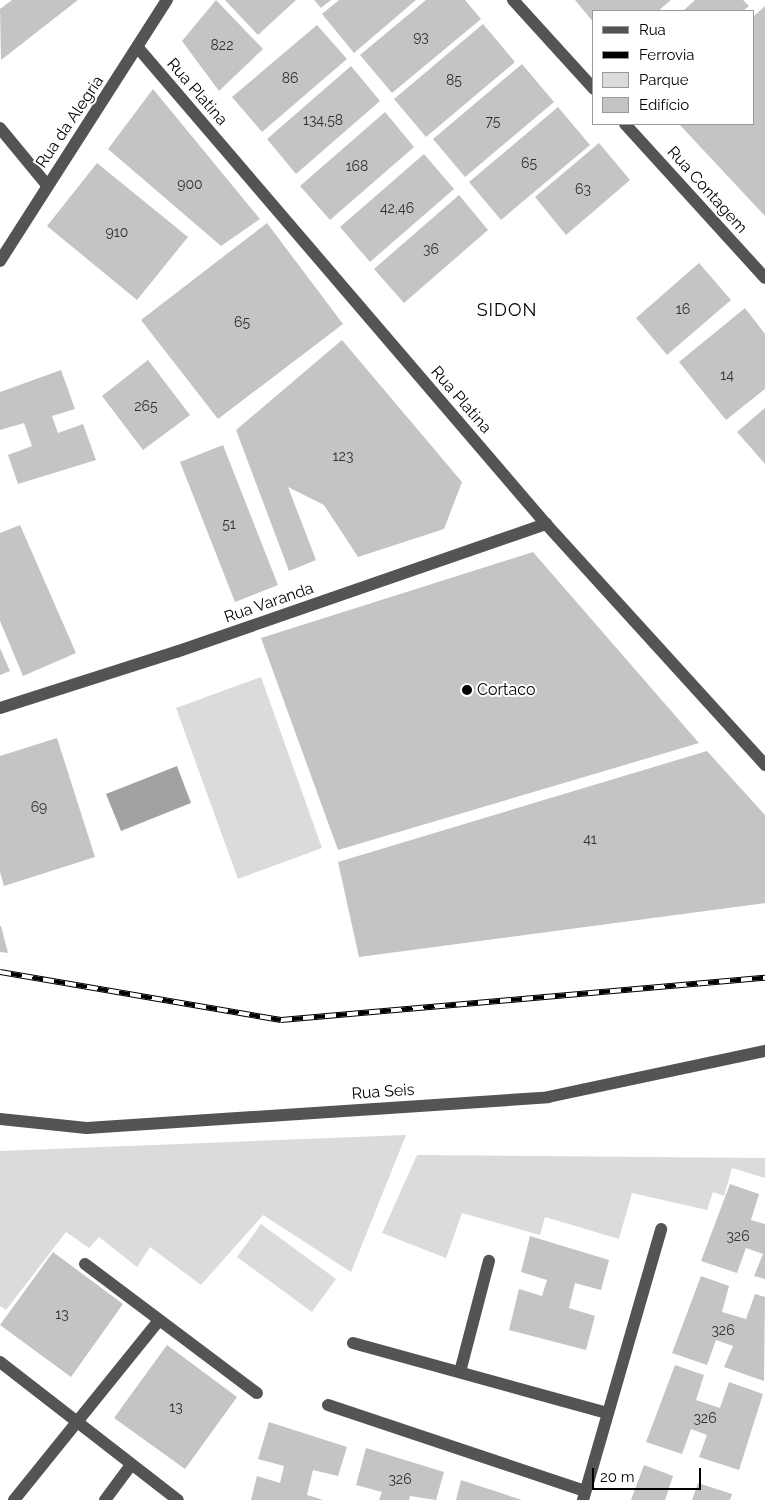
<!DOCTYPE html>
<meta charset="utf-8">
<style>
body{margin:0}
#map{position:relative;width:765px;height:1500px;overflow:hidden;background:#fff;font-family:Raleway,sans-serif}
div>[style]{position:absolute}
.green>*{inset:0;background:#dbdbdb}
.water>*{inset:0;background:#a2a2a2}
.building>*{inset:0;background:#c4c4c4}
.minor>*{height:12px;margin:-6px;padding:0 6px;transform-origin:6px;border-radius:6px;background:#545454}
.rail>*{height:5.5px;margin-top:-2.75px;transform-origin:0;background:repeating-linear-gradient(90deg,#fff 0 11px,#000 0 22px);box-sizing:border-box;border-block:1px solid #000}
.dots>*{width:14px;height:14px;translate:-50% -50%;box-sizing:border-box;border:2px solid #fff;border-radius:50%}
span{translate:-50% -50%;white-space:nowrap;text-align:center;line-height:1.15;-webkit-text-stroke:4px #fff;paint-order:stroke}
.number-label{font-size:14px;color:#313131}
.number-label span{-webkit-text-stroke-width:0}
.street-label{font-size:16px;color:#000}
.poi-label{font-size:16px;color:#000}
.left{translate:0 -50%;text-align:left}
.neighbourhood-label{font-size:18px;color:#000;letter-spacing:1px}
.legend{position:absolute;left:592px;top:10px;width:162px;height:115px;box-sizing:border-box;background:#fff;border:1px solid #999;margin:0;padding:6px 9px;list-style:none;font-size:15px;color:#000}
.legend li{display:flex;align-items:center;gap:10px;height:25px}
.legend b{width:25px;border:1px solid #999}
.scale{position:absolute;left:592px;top:1468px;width:109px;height:22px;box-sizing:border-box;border:2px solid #000;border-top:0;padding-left:6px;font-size:15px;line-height:18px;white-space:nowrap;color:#000;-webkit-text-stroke:4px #fff;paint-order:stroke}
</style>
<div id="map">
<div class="green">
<i style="clip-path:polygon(261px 677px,322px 848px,238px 879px,176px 708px)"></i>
<i style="clip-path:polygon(406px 1135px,351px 1272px,263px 1215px,201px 1285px,150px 1247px,137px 1267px,99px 1237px,89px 1248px,66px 1232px,6px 1310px,0 1306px,0 1151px)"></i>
<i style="clip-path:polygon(417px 1155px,765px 1158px,765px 1178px,732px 1168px,724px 1196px,713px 1192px,707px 1210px,632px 1193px,619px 1239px,545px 1217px,540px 1235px,462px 1213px,446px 1258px,382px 1233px)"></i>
<i style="clip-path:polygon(261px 1224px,336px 1279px,312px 1312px,237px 1257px)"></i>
</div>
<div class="water">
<i style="clip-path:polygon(177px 766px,191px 803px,121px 831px,106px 794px)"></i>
</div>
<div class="building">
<i style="clip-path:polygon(12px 0,78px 0,1px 60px,0 9px)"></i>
<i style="clip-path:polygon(216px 0,263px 49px,219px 91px,182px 41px)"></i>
<i style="clip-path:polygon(225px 0,296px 0,258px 35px)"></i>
<i style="clip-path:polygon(314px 0,331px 0,321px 8px)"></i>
<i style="clip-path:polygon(339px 0,416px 0,354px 53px,322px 14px)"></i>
<i style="clip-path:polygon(426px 0,465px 0,481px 19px,392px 93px,360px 55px)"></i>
<i style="clip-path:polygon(575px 0,671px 0,658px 11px,594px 11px,594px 23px)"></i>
<i style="clip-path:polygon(695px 0,743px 0,749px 6px,743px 11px,683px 11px)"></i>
<i style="clip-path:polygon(765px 6px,765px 216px,679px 124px,754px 124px,754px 16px)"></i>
<i style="clip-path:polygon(483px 24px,515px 62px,426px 137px,394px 99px)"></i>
<i style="clip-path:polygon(317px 25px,347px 59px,262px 132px,232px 97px)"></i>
<i style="clip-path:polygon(522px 64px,554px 102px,465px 177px,433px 139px)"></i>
<i style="clip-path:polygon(351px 66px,380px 101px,296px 174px,267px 139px)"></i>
<i style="clip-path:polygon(153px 89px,260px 219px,221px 246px,108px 149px)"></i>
<i style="clip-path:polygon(558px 107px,590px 145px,501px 220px,469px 182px)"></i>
<i style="clip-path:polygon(385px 112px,414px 147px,330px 220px,300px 186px)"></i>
<i style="clip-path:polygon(599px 143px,630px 180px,566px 235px,535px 197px)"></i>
<i style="clip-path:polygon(424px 154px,454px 189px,370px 262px,340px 227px)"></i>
<i style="clip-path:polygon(97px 163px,188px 237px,137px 300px,47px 226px)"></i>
<i style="clip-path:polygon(459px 195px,488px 230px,404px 303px,374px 269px)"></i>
<i style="clip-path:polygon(267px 223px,343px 324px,218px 419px,141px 320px)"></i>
<i style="clip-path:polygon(699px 263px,731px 300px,667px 355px,636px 318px)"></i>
<i style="clip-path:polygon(745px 308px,765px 334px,765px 389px,726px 420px,679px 362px)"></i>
<i style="clip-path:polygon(342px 340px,462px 482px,444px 529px,358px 557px,324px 505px,288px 487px,316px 560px,289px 571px,236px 430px)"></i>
<i style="clip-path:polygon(148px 360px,190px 415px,143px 450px,102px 396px)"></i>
<i style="clip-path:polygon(61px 370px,75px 409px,52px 416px,58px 433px,83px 424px,96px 460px,18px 484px,8px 455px,32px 446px,24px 423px,0 430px,0 392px)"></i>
<i style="clip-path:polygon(765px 408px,765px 464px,737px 432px)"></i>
<i style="clip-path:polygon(223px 445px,278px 585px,235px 602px,180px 462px)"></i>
<i style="clip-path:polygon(20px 525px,76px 653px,23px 676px,0 621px,0 533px)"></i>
<i style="clip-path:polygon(533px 552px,699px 743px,338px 850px,261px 638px)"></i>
<i style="clip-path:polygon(0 648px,10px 671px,0 675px)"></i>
<i style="clip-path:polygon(57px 738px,95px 857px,4px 886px,0 872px,0 756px)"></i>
<i style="clip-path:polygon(707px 751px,765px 815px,765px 903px,359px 957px,338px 862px)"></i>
<i style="clip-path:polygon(0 926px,1px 926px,8px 953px,0 952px)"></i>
<i style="clip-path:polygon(730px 1184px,759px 1194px,751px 1220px,765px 1224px,765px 1279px,754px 1276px,763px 1254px,746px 1248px,737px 1273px,701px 1261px)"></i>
<i style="clip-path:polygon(530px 1236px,609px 1260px,601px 1290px,575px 1283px,569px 1308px,595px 1316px,586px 1350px,509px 1330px,519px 1289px,542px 1296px,547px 1280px,521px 1272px)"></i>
<i style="clip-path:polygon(53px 1252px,123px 1304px,71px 1377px,0 1325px)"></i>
<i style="clip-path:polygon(701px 1276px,729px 1286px,722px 1312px,746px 1319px,755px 1294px,765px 1297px,764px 1381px,724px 1367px,733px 1346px,716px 1340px,707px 1365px,672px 1353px)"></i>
<i style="clip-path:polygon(167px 1345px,237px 1397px,185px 1469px,114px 1418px)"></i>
<i style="clip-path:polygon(675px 1365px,704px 1375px,696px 1400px,720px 1408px,729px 1382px,763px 1394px,739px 1470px,699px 1457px,707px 1435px,691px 1429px,682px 1454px,646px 1442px)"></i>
<i style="clip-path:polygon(269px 1422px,347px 1447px,338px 1476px,313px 1470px,307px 1495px,323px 1500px,251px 1500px,257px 1476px,280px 1483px,284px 1466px,258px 1459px)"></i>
<i style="clip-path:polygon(366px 1448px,444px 1472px,436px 1500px,410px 1496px,409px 1500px,379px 1500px,382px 1492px,356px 1485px)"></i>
<i style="clip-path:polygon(644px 1465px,673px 1476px,665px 1500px,631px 1500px)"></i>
<i style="clip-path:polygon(461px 1480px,522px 1500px,456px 1500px)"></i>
<i style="clip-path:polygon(698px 1483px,732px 1494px,730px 1500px,692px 1500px)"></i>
</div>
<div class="minor">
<i style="left:513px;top:0;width:120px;rotate:47.7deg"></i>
<i style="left:139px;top:49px;width:626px;rotate:49.41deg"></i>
<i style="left:546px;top:524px;width:326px;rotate:47.7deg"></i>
<i style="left:625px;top:124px;width:208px;rotate:47.7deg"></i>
<i style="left:0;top:128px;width:74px;rotate:50.5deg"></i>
<i style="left:0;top:261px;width:310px;rotate:-57.4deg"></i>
<i style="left:0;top:708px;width:185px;rotate:-17.7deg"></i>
<i style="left:176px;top:652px;width:392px;rotate:-19.1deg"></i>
<i style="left:0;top:1119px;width:87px;rotate:5.9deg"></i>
<i style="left:87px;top:1128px;width:462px;rotate:-3.8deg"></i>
<i style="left:548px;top:1097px;width:222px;rotate:-12deg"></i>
<i style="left:85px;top:1264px;width:215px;rotate:36.9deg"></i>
<i style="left:353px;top:1343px;width:264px;rotate:15.4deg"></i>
<i style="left:0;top:1362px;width:225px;rotate:37.8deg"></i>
<i style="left:460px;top:1372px;width:115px;rotate:-75.4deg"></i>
<i style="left:328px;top:1405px;width:271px;rotate:18.5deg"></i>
<i style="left:14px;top:1500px;width:231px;rotate:-51.1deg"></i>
<i style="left:105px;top:1500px;width:44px;rotate:-53.4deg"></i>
<i style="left:583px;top:1500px;width:282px;rotate:-73.9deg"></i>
</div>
<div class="rail">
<i style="left:0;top:972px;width:285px;rotate:9.7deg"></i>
<i style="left:281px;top:1020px;width:486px;rotate:-5deg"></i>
</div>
<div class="dots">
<i style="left:467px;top:690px;background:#000"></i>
</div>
<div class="number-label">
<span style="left:421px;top:37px">93</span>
<span style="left:222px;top:45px">822</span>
<span style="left:290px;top:78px">86</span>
<span style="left:454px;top:80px">85</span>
<span style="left:323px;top:120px">134,58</span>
<span style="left:493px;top:121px">75</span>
<span style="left:529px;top:163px">65</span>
<span style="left:357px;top:166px">168</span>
<span style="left:190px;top:184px">900</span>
<span style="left:583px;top:189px">63</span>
<span style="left:397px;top:208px">42,46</span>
<span style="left:117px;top:232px">910</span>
<span style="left:431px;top:249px">36</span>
<span style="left:683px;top:309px">16</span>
<span style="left:242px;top:322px">65</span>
<span style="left:727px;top:375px">14</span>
<span style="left:146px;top:406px">265</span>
<span style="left:343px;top:456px">123</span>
<span style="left:229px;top:524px">51</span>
<span style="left:39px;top:807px">69</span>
<span style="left:590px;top:839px">41</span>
<span style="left:738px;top:1236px">326</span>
<span style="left:62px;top:1314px">13</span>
<span style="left:723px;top:1330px">326</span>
<span style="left:176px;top:1407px">13</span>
<span style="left:705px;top:1418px">326</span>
<span style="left:400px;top:1479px">326</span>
</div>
<div class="street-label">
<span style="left:197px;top:92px;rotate:49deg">Rua Platina</span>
<span style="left:70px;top:122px;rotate:-56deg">Rua da Alegria</span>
<span style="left:707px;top:190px;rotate:48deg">Rua Contagem</span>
<span style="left:461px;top:400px;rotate:49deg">Rua Platina</span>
<span style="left:269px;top:603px;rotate:-19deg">Rua Varanda</span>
<span style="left:383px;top:1092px;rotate:-4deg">Rua Seis</span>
</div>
<div class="poi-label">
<span class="left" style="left:477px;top:690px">Cortaco</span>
</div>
<div class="neighbourhood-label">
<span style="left:507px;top:310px">SIDON</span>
</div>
<ul class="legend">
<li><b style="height:6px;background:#545454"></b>Rua</li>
<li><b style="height:6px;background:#000"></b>Ferrovia</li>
<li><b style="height:14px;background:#dbdbdb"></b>Parque</li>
<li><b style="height:14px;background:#c4c4c4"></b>Edifício</li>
</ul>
<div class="scale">20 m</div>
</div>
